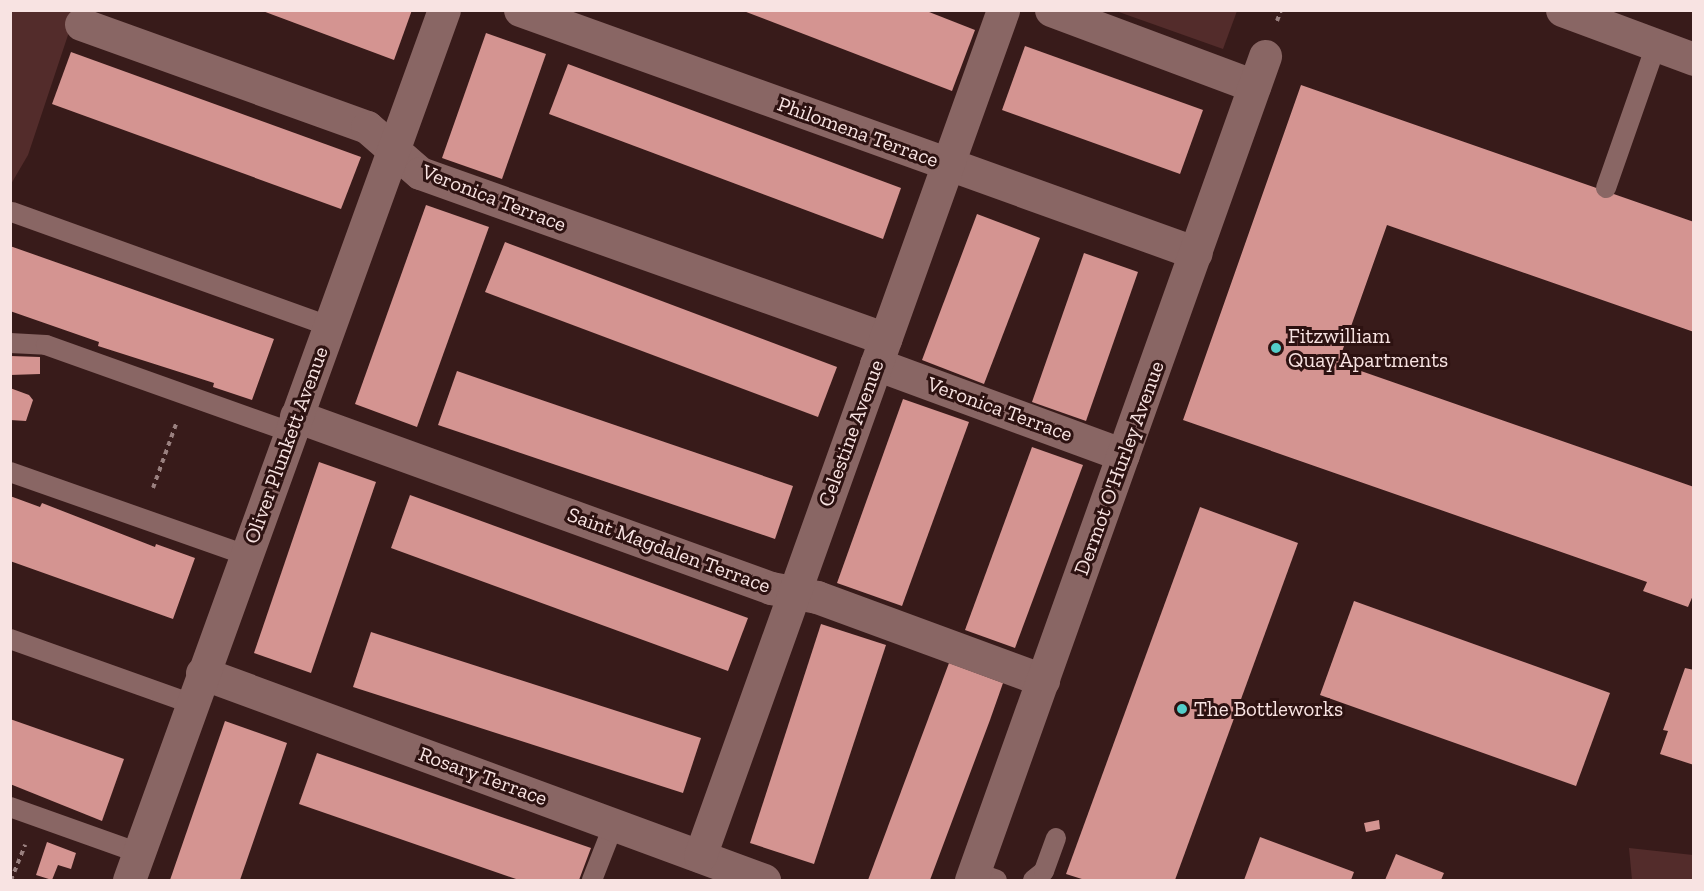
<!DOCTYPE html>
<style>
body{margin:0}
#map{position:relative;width:1704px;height:891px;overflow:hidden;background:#381b1a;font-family:"Zilla Slab",serif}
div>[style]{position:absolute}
.green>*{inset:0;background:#532c2b}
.building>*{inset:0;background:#d49491}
.path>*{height:4px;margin-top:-2px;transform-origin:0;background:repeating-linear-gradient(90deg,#99807f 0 4.5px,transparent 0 9px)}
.lane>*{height:20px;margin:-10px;padding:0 10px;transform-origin:10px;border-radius:10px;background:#896664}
.street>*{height:33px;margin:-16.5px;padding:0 16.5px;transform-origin:16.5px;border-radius:16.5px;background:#896664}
.dots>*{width:16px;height:16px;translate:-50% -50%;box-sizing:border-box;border:3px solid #2d1211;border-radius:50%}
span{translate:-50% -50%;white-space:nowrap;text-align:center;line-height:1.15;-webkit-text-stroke:6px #2d1211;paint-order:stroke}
.street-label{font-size:21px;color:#f8e3e2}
.poi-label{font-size:21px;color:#f8e3e2}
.left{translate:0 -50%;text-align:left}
.frame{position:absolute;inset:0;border:12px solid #f8e3e2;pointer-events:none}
</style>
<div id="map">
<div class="green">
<i style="clip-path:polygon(11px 11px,76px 11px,28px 155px,11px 184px)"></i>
<i style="clip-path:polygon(1116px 11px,1237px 10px,1237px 11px,1223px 49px)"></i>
<i style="clip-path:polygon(1629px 848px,1693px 855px,1693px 880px,1632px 880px)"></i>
</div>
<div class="building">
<i style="clip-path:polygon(260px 10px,412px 10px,394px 60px)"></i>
<i style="clip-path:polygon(741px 10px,924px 10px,975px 30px,952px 91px)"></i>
<i style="clip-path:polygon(486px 33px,546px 54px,502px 179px,442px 158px)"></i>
<i style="clip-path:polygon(1025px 46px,1203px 110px,1180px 174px,1002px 110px)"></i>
<i style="clip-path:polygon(71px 52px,361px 157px,341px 209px,52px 104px)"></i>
<i style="clip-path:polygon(568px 64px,901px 188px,883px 239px,549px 114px)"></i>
<i style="clip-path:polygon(1301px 85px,1694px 222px,1694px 332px,1387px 225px,1338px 363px,1694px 487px,1694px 593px,1688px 607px,1643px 591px,1647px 582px,1183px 420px)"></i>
<i style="clip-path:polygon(426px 205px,489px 227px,417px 427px,355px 404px)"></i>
<i style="clip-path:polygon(977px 214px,1040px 238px,984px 384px,922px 360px)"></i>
<i style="clip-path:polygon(505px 242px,837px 367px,818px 417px,485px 292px)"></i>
<i style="clip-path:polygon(10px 246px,274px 339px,252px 400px,213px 387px,214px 383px,98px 346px,99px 342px,10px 311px)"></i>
<i style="clip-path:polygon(1084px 253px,1138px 272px,1086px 421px,1032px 402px)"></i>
<i style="clip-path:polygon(10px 356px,40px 357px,40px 374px,10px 375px)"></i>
<i style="clip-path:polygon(457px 371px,793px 486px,775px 539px,438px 425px)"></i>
<i style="clip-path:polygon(10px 388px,29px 395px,33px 400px,26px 421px,10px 420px)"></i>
<i style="clip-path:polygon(903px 399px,969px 422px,902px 606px,837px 583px)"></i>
<i style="clip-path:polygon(1032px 447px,1083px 465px,1015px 648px,965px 630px)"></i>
<i style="clip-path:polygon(319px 462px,376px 482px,311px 673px,254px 653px)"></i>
<i style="clip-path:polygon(410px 495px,748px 618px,728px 671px,391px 548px)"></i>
<i style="clip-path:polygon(10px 496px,40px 507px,42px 503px,155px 547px,156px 544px,195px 558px,173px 619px,10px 561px)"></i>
<i style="clip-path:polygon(1200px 507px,1298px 543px,1175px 880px,1085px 880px,1066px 874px)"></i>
<i style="clip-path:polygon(1354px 601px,1610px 693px,1576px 786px,1320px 695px)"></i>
<i style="clip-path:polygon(821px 624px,886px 645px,814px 864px,750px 843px)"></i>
<i style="clip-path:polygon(371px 632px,701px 738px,683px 793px,353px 687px)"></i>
<i style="clip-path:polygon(949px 663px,1003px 683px,990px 720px,930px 880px,868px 880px)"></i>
<i style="clip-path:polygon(1685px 668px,1694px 670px,1694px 765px,1660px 754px,1668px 731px,1663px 730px)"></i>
<i style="clip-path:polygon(10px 719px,124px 759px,102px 821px,10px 784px)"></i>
<i style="clip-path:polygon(225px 721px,287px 743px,279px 767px,240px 880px,170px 880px)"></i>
<i style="clip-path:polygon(317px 753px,591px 848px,579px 880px,519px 880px,299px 804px)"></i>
<i style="clip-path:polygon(1379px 820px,1380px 829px,1366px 832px,1364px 823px)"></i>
<i style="clip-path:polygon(1260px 837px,1354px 872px,1351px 880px,1244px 880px)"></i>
<i style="clip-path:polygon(47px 842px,76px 853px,71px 869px,58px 865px,52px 880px,36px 875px)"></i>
<i style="clip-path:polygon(1396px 854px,1444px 873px,1441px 880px,1385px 880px)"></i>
</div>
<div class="path">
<i style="left:1277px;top:21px;width:12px;rotate:-70deg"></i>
<i style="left:153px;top:488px;width:68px;rotate:-70.2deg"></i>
<i style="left:11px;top:880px;width:38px;rotate:-68deg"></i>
</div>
<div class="lane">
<i style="left:1606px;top:188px;width:151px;rotate:-70.7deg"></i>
<i style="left:12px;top:212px;width:337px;rotate:19.8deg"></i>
<i style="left:10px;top:343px;width:36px;rotate:3deg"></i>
<i style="left:46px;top:345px;width:259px;rotate:19.6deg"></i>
<i style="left:10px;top:472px;width:250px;rotate:19.4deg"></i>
<i style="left:10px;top:639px;width:194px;rotate:19.6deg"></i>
<i style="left:10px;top:807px;width:137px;rotate:19.6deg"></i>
<i style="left:974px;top:872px;width:24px;rotate:19deg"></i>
<i style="left:592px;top:880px;width:60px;rotate:-68.6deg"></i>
<i style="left:1033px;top:880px;width:14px;rotate:-39deg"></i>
<i style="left:1044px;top:871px;width:35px;rotate:-70deg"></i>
</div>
<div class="street">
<i style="left:520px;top:10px;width:718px;rotate:19.77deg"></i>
<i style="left:1051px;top:10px;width:217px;rotate:20.5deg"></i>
<i style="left:1562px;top:10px;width:141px;rotate:20.4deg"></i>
<i style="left:81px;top:24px;width:304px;rotate:19.8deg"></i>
<i style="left:367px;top:127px;width:70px;rotate:41deg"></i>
<i style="left:420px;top:173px;width:494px;rotate:19.6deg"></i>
<i style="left:876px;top:364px;width:263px;rotate:20.2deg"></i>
<i style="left:296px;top:416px;width:505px;rotate:19.91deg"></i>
<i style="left:771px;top:588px;width:47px;rotate:11.1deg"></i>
<i style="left:817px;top:597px;width:241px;rotate:20.2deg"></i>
<i style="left:202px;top:673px;width:599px;rotate:20.22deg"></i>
<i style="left:700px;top:856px;width:899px;rotate:-70.29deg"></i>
<i style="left:129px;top:880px;width:925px;rotate:-70.1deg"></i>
<i style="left:971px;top:880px;width:875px;rotate:-70.36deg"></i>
</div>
<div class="dots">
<i style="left:1276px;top:348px;background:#53cdc9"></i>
<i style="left:1182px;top:709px;background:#53cdc9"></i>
</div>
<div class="street-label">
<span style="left:858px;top:132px;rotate:20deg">Philomena Terrace</span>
<span style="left:494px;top:198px;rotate:21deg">Veronica Terrace</span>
<span style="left:1000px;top:409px;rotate:20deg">Veronica Terrace</span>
<span style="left:851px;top:433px;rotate:-70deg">Celestine Avenue</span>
<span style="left:286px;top:445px;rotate:-70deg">Oliver Plunkett Avenue</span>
<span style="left:1119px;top:468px;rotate:-70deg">Dermot O'Hurley Avenue</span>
<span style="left:669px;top:550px;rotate:20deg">Saint Magdalen Terrace</span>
<span style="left:483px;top:776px;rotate:20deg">Rosary Terrace</span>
</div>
<div class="poi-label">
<span class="left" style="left:1288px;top:348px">Fitzwilliam<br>Quay Apartments</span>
<span class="left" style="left:1194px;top:709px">The Bottleworks</span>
</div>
<div class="frame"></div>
</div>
